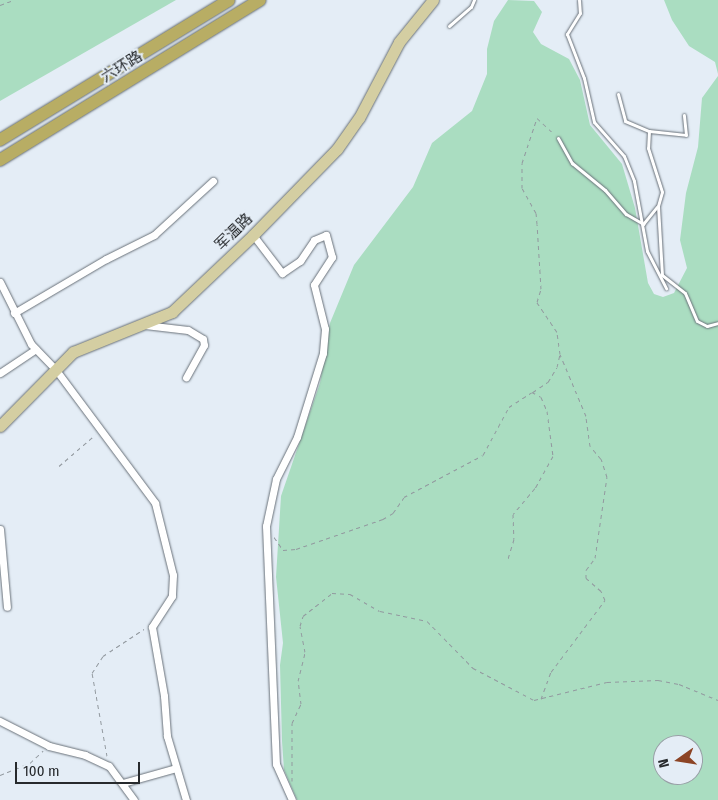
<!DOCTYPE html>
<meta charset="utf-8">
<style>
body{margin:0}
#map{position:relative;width:718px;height:800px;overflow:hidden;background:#e4edf6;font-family:"Fira Sans Condensed","Noto Sans SC",sans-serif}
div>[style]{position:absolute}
.green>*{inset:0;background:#aaddc1}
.path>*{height:1px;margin-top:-0.5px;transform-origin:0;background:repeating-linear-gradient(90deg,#92999f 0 4px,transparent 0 8px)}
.roads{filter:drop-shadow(0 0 1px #697179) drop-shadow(0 0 1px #697179)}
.service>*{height:3px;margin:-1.5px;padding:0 1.5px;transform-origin:1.5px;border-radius:1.5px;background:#fff}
.minor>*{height:7px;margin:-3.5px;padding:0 3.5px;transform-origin:3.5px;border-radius:3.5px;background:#fff}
.primary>*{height:11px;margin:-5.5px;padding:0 5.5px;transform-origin:5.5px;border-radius:5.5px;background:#d4cea2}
.motorway>*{height:12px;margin:-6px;padding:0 6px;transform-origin:6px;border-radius:6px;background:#b8ad64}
span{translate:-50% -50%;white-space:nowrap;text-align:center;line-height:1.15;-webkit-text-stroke:4px #e4edf6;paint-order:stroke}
.street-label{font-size:15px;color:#272a2d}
.north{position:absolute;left:653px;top:735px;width:50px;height:50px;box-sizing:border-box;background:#e4edf6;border:1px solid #989fa6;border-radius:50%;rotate:257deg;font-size:14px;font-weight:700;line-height:20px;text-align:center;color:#272a2d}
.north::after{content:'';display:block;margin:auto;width:18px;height:22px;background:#8c4425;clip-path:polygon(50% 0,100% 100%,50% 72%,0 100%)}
.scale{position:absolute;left:15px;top:762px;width:125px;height:22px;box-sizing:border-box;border:2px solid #272a2d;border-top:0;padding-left:6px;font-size:15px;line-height:18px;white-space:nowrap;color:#272a2d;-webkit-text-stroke:4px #e4edf6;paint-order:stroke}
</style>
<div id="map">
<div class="green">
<i style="clip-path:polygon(0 0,176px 0,0 101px)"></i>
<i style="clip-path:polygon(evenodd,508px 0,534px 1px,542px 12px,533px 32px,541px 44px,569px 59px,580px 80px,590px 125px,622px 164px,635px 208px,648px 283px,654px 294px,663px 297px,674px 293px,687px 268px,680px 240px,686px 193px,698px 147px,702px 98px,718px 76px,718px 800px,297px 800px,284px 770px,282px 741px,280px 665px,283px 643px,276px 577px,281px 496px,320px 383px,330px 323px,354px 265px,413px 187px,432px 143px,472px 111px,487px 74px,487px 49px,494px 21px,508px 0,663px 745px,693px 745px,693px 775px,663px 775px,663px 745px)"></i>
<i style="clip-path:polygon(664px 0,718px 0,718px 74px,715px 62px,689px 46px,672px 20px)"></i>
</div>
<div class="path">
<i style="left:0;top:5px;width:15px;rotate:-20deg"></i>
<i style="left:533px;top:392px;width:18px;rotate:-34deg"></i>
<i style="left:548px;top:382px;width:17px;rotate:-59deg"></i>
<i style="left:557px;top:367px;width:13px;rotate:-77deg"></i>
<i style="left:560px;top:354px;width:22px;rotate:-98deg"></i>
<i style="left:557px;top:332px;width:36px;rotate:-124deg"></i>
<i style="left:537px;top:302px;width:14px;rotate:-73deg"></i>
<i style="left:541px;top:289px;width:65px;rotate:-93.5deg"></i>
<i style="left:537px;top:224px;width:11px;rotate:-95deg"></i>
<i style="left:536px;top:213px;width:29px;rotate:-119deg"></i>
<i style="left:522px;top:188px;width:25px;rotate:-90deg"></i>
<i style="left:522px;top:163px;width:47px;rotate:-71.6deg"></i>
<i style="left:537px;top:118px;width:22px;rotate:43deg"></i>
<i style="left:59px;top:466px;width:48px;rotate:-40.7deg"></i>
<i style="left:274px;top:537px;width:16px;rotate:55deg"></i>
<i style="left:283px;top:550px;width:13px;rotate:-4deg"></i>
<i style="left:296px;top:549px;width:92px;rotate:-19deg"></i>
<i style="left:383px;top:519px;width:12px;rotate:-31deg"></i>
<i style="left:393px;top:513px;width:19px;rotate:-55deg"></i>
<i style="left:404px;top:497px;width:89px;rotate:-28deg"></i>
<i style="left:483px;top:455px;width:55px;rotate:-61.6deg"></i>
<i style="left:509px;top:407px;width:27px;rotate:-33deg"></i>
<i style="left:532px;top:392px;width:10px;rotate:29deg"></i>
<i style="left:541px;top:397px;width:15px;rotate:67deg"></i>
<i style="left:547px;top:411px;width:45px;rotate:82.4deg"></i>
<i style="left:553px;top:456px;width:37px;rotate:119deg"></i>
<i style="left:535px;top:488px;width:34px;rotate:130deg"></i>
<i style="left:513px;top:514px;width:25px;rotate:88deg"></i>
<i style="left:514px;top:539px;width:21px;rotate:107deg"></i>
<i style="left:541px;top:699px;width:29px;rotate:-70deg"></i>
<i style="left:551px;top:672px;width:90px;rotate:-53.1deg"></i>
<i style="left:605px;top:600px;width:10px;rotate:-114deg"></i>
<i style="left:601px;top:591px;width:20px;rotate:-139deg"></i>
<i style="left:586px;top:578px;width:8px;rotate:-90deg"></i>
<i style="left:586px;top:570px;width:15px;rotate:-53deg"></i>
<i style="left:595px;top:558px;width:82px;rotate:-81.6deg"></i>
<i style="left:607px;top:477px;width:19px;rotate:-108deg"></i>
<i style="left:601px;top:459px;width:17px;rotate:-130deg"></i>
<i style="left:590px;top:446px;width:30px;rotate:-98deg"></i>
<i style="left:586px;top:416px;width:67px;rotate:-112.8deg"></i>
<i style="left:107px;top:756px;width:84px;rotate:-100.2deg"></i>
<i style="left:92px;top:673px;width:20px;rotate:-57deg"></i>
<i style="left:103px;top:656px;width:49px;rotate:-33.4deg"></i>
<i style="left:0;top:775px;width:32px;rotate:-22deg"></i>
<i style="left:30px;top:763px;width:18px;rotate:-43deg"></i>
<i style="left:292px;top:781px;width:58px;rotate:-90deg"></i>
<i style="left:292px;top:723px;width:21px;rotate:-65deg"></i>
<i style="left:301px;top:704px;width:23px;rotate:-97deg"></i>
<i style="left:298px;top:681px;width:30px;rotate:-76deg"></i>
<i style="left:305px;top:652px;width:26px;rotate:-101deg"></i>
<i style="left:300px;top:626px;width:10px;rotate:-73deg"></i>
<i style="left:303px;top:616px;width:37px;rotate:-38deg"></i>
<i style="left:332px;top:593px;width:18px;rotate:3deg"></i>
<i style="left:350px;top:594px;width:34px;rotate:30deg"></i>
<i style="left:380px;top:611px;width:48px;rotate:12deg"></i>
<i style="left:427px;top:621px;width:66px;rotate:45.6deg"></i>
<i style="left:473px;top:668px;width:69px;rotate:27.7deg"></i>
<i style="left:534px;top:700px;width:75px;rotate:-13.9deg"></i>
<i style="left:607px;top:682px;width:51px;rotate:-2.2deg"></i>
<i style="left:658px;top:680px;width:21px;rotate:11deg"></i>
<i style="left:679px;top:684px;width:42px;rotate:22.3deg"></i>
</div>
<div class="roads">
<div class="service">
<i style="left:579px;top:0;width:13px;rotate:86deg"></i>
<i style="left:580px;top:13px;width:25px;rotate:122deg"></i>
<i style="left:567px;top:34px;width:47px;rotate:68.9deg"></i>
<i style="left:584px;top:78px;width:45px;rotate:77.2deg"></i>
<i style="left:594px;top:122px;width:45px;rotate:48.6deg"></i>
<i style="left:624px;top:156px;width:27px;rotate:68deg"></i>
<i style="left:634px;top:181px;width:71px;rotate:79.5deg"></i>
<i style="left:647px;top:251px;width:42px;rotate:62.8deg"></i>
<i style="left:449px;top:26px;width:29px;rotate:-41deg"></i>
<i style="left:471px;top:7px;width:8px;rotate:-67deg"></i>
<i style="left:618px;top:94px;width:28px;rotate:75deg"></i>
<i style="left:625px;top:121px;width:26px;rotate:23deg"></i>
<i style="left:649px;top:131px;width:17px;rotate:93deg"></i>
<i style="left:648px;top:148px;width:46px;rotate:72.3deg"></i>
<i style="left:662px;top:192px;width:15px;rotate:106deg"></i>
<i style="left:658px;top:206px;width:69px;rotate:86.7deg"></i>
<i style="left:662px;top:275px;width:29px;rotate:38deg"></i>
<i style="left:685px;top:293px;width:30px;rotate:67deg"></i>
<i style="left:697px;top:321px;width:11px;rotate:27deg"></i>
<i style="left:707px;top:326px;width:11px;rotate:-15deg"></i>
<i style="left:649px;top:131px;width:37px;rotate:6deg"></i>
<i style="left:686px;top:135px;width:20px;rotate:-96deg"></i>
<i style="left:558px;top:138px;width:29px;rotate:61deg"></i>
<i style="left:572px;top:163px;width:43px;rotate:39.3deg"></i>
<i style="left:605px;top:190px;width:32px;rotate:49deg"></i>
<i style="left:626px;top:214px;width:20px;rotate:30deg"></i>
<i style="left:643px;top:224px;width:22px;rotate:-51deg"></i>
</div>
<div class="minor">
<i style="left:253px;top:235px;width:48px;rotate:52.7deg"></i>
<i style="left:282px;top:273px;width:22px;rotate:-34deg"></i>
<i style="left:300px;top:261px;width:25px;rotate:-56deg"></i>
<i style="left:314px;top:240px;width:13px;rotate:-23deg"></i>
<i style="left:326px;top:235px;width:23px;rotate:75deg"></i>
<i style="left:332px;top:257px;width:33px;rotate:123deg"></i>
<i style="left:314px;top:285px;width:45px;rotate:76deg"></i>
<i style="left:325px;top:329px;width:24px;rotate:95deg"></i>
<i style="left:323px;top:353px;width:88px;rotate:107.2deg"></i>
<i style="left:297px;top:437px;width:47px;rotate:116.6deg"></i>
<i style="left:276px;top:479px;width:48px;rotate:102deg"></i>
<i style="left:266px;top:526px;width:238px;rotate:87.6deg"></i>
<i style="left:276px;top:764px;width:39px;rotate:66deg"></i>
<i style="left:0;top:282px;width:69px;rotate:63.4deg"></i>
<i style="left:31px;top:344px;width:36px;rotate:46deg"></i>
<i style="left:56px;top:370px;width:166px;rotate:53.3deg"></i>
<i style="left:155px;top:503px;width:74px;rotate:76deg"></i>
<i style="left:173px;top:575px;width:21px;rotate:93deg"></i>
<i style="left:172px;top:596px;width:37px;rotate:123deg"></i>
<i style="left:152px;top:627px;width:70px;rotate:80.1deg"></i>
<i style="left:164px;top:696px;width:40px;rotate:85.7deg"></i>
<i style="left:167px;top:736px;width:67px;rotate:73.5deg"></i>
<i style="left:14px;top:313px;width:107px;rotate:-30.4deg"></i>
<i style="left:106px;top:259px;width:54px;rotate:-26.6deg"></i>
<i style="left:154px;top:235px;width:80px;rotate:-42.5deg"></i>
<i style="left:145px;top:325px;width:43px;rotate:6.6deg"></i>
<i style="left:188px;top:330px;width:17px;rotate:31deg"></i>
<i style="left:203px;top:339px;width:6px;rotate:81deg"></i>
<i style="left:204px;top:345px;width:37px;rotate:119deg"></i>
<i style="left:0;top:373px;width:43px;rotate:-33.7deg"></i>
<i style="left:0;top:529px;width:78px;rotate:84.9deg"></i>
<i style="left:0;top:721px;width:55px;rotate:27deg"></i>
<i style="left:49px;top:746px;width:37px;rotate:14deg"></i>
<i style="left:85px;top:755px;width:26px;rotate:25deg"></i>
<i style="left:109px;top:766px;width:42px;rotate:53.7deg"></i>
<i style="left:123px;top:783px;width:55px;rotate:-15.8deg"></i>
</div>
<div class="primary">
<i style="left:0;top:426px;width:104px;rotate:-45.4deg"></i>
<i style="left:73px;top:352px;width:107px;rotate:-22deg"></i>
<i style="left:172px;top:312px;width:112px;rotate:-43.5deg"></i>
<i style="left:253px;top:235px;width:120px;rotate:-45.7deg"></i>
<i style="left:337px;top:149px;width:38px;rotate:-55deg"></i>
<i style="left:359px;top:118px;width:86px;rotate:-62.2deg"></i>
<i style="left:399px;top:42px;width:54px;rotate:-51deg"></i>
</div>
<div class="motorway">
<i style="left:0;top:140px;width:268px;rotate:-31.4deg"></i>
<i style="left:0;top:160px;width:305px;rotate:-31.6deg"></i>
</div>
</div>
<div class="street-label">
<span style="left:122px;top:67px;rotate:-32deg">六环路</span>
<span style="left:234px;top:232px;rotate:-44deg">军温路</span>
</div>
<div class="north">N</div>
<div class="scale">100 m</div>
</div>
